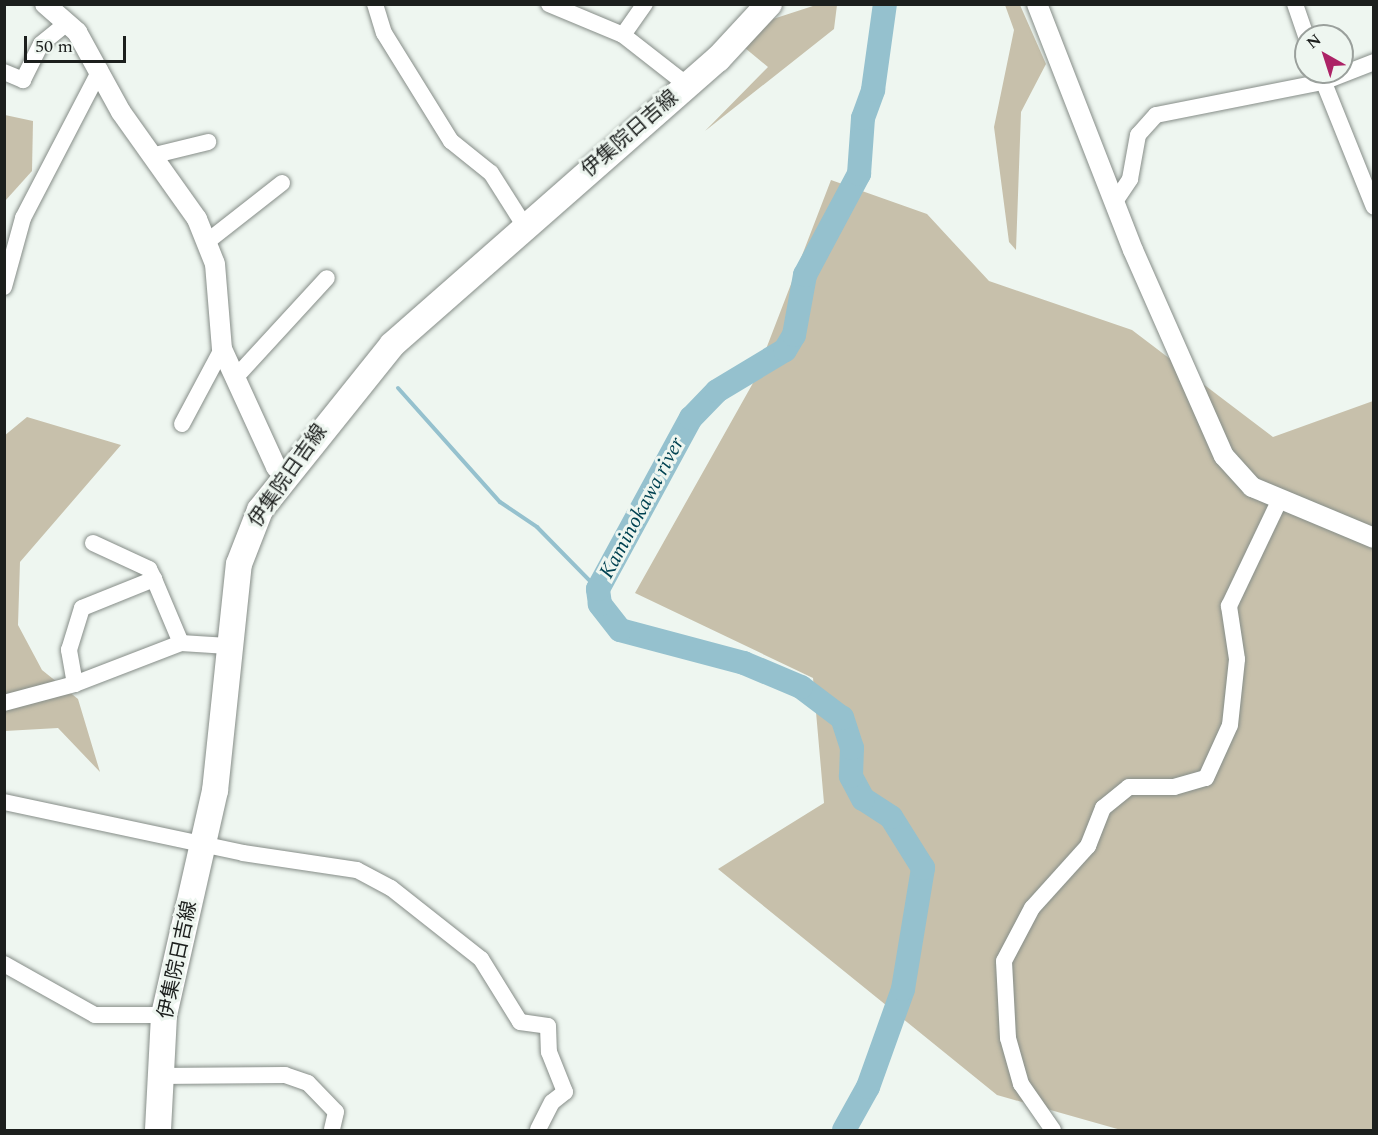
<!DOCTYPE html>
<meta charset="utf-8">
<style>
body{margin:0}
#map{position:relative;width:1378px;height:1135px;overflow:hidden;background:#eef6f0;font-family:Spectral,"Noto Sans JP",serif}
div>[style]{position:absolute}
.green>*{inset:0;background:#c7c0ab}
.stream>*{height:4px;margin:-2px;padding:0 2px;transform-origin:2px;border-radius:2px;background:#95c1ce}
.river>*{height:24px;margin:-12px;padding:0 12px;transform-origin:12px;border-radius:12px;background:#95c1ce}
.roads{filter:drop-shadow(0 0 2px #868d88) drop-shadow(0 0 2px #868d88)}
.minor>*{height:16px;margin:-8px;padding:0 8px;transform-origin:8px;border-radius:8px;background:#fff}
.tertiary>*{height:20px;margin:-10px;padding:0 10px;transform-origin:10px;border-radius:10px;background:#fff}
.primary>*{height:26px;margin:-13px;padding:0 13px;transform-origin:13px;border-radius:13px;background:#fff}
span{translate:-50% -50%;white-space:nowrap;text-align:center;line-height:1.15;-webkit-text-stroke:6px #eef6f0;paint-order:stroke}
.street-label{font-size:20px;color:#1c1f1d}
.water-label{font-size:21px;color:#004251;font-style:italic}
.frame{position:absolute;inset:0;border:6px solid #1c1f1d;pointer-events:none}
.north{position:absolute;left:1294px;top:24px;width:60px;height:60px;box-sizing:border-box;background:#eef6f0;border:2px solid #9aa09c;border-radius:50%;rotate:321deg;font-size:16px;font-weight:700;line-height:24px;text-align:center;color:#1c1f1d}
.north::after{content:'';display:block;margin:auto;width:21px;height:27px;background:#ac2366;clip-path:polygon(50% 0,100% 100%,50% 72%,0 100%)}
.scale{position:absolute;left:24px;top:36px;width:102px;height:27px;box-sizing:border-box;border:3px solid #1c1f1d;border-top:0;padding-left:8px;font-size:18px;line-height:21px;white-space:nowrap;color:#1c1f1d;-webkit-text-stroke:4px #eef6f0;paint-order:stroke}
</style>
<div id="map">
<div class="green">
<i style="clip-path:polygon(816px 5px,837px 5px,834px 29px,705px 131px,768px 67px,745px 48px,773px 19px)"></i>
<i style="clip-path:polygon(1005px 5px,1020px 5px,1046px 64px,1021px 112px,1016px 250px,1009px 242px,994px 127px,1014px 30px)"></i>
<i style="clip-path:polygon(5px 115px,33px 121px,32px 171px,5px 201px)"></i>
<i style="clip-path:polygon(831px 180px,927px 214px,989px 281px,1132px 330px,1273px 437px,1373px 401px,1373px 1130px,1121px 1130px,997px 1095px,718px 869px,824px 803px,813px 678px,635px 593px,753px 383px)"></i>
<i style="clip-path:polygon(27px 417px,121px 445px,20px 562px,18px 625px,42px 670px,78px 699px,100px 772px,58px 728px,5px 731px,4px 436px)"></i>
</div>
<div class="stream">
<i style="left:398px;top:388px;width:153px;rotate:48.2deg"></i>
<i style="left:500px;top:502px;width:45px;rotate:34deg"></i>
<i style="left:537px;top:527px;width:87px;rotate:45.5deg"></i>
</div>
<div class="river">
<i style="left:844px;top:1130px;width:49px;rotate:-60.8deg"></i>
<i style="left:868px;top:1087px;width:104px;rotate:-70.3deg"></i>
<i style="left:903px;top:989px;width:123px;rotate:-80.6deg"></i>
<i style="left:923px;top:868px;width:60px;rotate:-122.1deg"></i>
<i style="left:891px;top:817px;width:33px;rotate:-147deg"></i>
<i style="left:863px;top:799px;width:26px;rotate:-118deg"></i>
<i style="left:851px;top:776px;width:28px;rotate:-88deg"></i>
<i style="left:852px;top:748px;width:32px;rotate:-108deg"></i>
<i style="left:842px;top:718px;width:51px;rotate:-142.9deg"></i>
<i style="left:801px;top:687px;width:62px;rotate:-157.2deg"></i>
<i style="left:744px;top:663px;width:128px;rotate:-165.1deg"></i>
<i style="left:620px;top:630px;width:33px;rotate:-128deg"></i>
<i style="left:600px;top:604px;width:15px;rotate:-98deg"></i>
<i style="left:598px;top:589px;width:195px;rotate:-61.5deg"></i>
<i style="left:691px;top:418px;width:37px;rotate:-46deg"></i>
<i style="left:717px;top:391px;width:79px;rotate:-31.1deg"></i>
<i style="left:785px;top:350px;width:17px;rotate:-59deg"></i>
<i style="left:794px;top:335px;width:61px;rotate:-79.6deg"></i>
<i style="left:805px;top:275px;width:115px;rotate:-61.9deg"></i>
<i style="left:859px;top:174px;width:56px;rotate:-85.9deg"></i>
<i style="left:863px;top:118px;width:30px;rotate:-70deg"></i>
<i style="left:873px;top:90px;width:87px;rotate:-82.1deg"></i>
</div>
<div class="roads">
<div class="minor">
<i style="left:375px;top:4px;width:30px;rotate:73deg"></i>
<i style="left:384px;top:33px;width:127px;rotate:58.2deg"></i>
<i style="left:451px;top:141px;width:51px;rotate:38.7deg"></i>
<i style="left:491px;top:173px;width:62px;rotate:57.6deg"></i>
<i style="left:549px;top:4px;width:80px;rotate:22.7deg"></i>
<i style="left:623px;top:35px;width:81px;rotate:38deg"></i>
<i style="left:1295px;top:4px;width:34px;rotate:71deg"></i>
<i style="left:623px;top:35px;width:38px;rotate:-55deg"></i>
<i style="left:4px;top:72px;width:21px;rotate:23deg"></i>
<i style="left:23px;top:80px;width:40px;rotate:-63.4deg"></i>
<i style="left:41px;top:44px;width:33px;rotate:-39deg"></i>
<i style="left:1320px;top:73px;width:144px;rotate:68.1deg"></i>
<i style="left:151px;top:156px;width:59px;rotate:-13.8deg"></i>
<i style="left:1114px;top:203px;width:29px;rotate:-56deg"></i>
<i style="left:1130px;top:179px;width:45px;rotate:-79.7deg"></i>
<i style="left:1138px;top:135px;width:27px;rotate:-48deg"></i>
<i style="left:1156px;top:115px;width:170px;rotate:-11.2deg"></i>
<i style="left:1323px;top:82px;width:55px;rotate:-21.4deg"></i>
<i style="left:208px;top:241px;width:94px;rotate:-38.1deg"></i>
<i style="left:4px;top:287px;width:72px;rotate:-74.6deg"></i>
<i style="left:23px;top:218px;width:167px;rotate:-62.5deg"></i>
<i style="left:234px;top:379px;width:137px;rotate:-47.4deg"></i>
<i style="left:182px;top:424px;width:85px;rotate:-61.9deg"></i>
<i style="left:93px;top:543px;width:62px;rotate:24.9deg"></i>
<i style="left:149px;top:569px;width:11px;rotate:63deg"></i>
<i style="left:181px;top:643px;width:114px;rotate:158.9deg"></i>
<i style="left:75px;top:684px;width:35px;rotate:-100deg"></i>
<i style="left:69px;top:650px;width:44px;rotate:-72.8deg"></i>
<i style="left:82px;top:608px;width:78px;rotate:-21.9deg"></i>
<i style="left:154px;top:579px;width:69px;rotate:67.1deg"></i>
<i style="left:181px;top:643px;width:47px;rotate:3.7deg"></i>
<i style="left:4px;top:703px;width:73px;rotate:-15deg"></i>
<i style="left:4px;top:802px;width:244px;rotate:12deg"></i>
<i style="left:243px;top:853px;width:115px;rotate:8.5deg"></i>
<i style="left:357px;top:870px;width:38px;rotate:28deg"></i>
<i style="left:391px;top:888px;width:115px;rotate:38.3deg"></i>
<i style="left:481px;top:959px;width:74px;rotate:58.2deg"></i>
<i style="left:520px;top:1022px;width:28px;rotate:8deg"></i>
<i style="left:548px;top:1026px;width:26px;rotate:88deg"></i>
<i style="left:549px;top:1052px;width:43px;rotate:68.2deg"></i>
<i style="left:565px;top:1092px;width:16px;rotate:142deg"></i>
<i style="left:552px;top:1102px;width:31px;rotate:117deg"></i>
<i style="left:4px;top:964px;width:104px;rotate:29.3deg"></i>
<i style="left:95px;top:1015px;width:69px"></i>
<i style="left:158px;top:1076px;width:127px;rotate:-0.5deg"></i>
<i style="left:285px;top:1075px;width:24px;rotate:19deg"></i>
<i style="left:308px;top:1083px;width:40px;rotate:46deg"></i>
<i style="left:336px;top:1112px;width:18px;rotate:103deg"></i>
<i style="left:1053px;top:1130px;width:56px;rotate:-124.8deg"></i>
<i style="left:1021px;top:1084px;width:48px;rotate:-105.8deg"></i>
<i style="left:1008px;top:1038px;width:77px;rotate:-93deg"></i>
<i style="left:1004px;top:961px;width:60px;rotate:-62.2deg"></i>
<i style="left:1032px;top:908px;width:84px;rotate:-47.9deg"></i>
<i style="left:1088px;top:846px;width:41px;rotate:-68.5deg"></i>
<i style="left:1103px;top:808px;width:33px;rotate:-39deg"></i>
<i style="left:1129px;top:787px;width:45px"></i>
<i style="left:1174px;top:787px;width:33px;rotate:-16deg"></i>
<i style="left:1206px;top:778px;width:58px;rotate:-65.6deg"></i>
<i style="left:1230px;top:725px;width:66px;rotate:-83.9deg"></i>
<i style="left:1237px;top:659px;width:54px;rotate:-98.6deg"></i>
<i style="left:1229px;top:606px;width:116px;rotate:-64.5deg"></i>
</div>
<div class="tertiary">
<i style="left:45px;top:4px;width:43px;rotate:41.2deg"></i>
<i style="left:77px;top:32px;width:91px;rotate:61.2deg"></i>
<i style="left:121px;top:112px;width:131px;rotate:54.6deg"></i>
<i style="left:197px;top:219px;width:48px;rotate:68.2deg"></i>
<i style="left:215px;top:264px;width:85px;rotate:85.3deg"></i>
<i style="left:222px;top:349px;width:130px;rotate:65.4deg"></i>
<i style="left:276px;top:467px;width:12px;rotate:42deg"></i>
<i style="left:1037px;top:4px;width:264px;rotate:68.7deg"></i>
<i style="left:1133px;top:250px;width:225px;rotate:66.2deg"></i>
<i style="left:1224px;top:456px;width:42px;rotate:47.9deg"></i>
<i style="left:1252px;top:487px;width:132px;rotate:22.7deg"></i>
</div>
<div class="primary">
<i style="left:158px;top:1130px;width:115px;rotate:-87deg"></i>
<i style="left:164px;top:1015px;width:230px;rotate:-77.2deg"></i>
<i style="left:215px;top:791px;width:228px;rotate:-84deg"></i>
<i style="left:239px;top:564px;width:58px;rotate:-68.7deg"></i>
<i style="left:260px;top:510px;width:211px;rotate:-51.3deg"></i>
<i style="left:392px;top:345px;width:434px;rotate:-41.3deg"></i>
<i style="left:718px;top:59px;width:75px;rotate:-47.2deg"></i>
</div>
</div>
<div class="street-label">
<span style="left:630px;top:134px;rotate:-41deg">伊集院日吉線</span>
<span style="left:288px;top:476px;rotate:-55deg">伊集院日吉線</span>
<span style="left:178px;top:960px;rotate:-78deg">伊集院日吉線</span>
</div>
<div class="water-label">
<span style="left:642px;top:508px;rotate:-62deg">Kaminokawa river</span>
</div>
<div class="frame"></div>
<div class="north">N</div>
<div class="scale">50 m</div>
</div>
